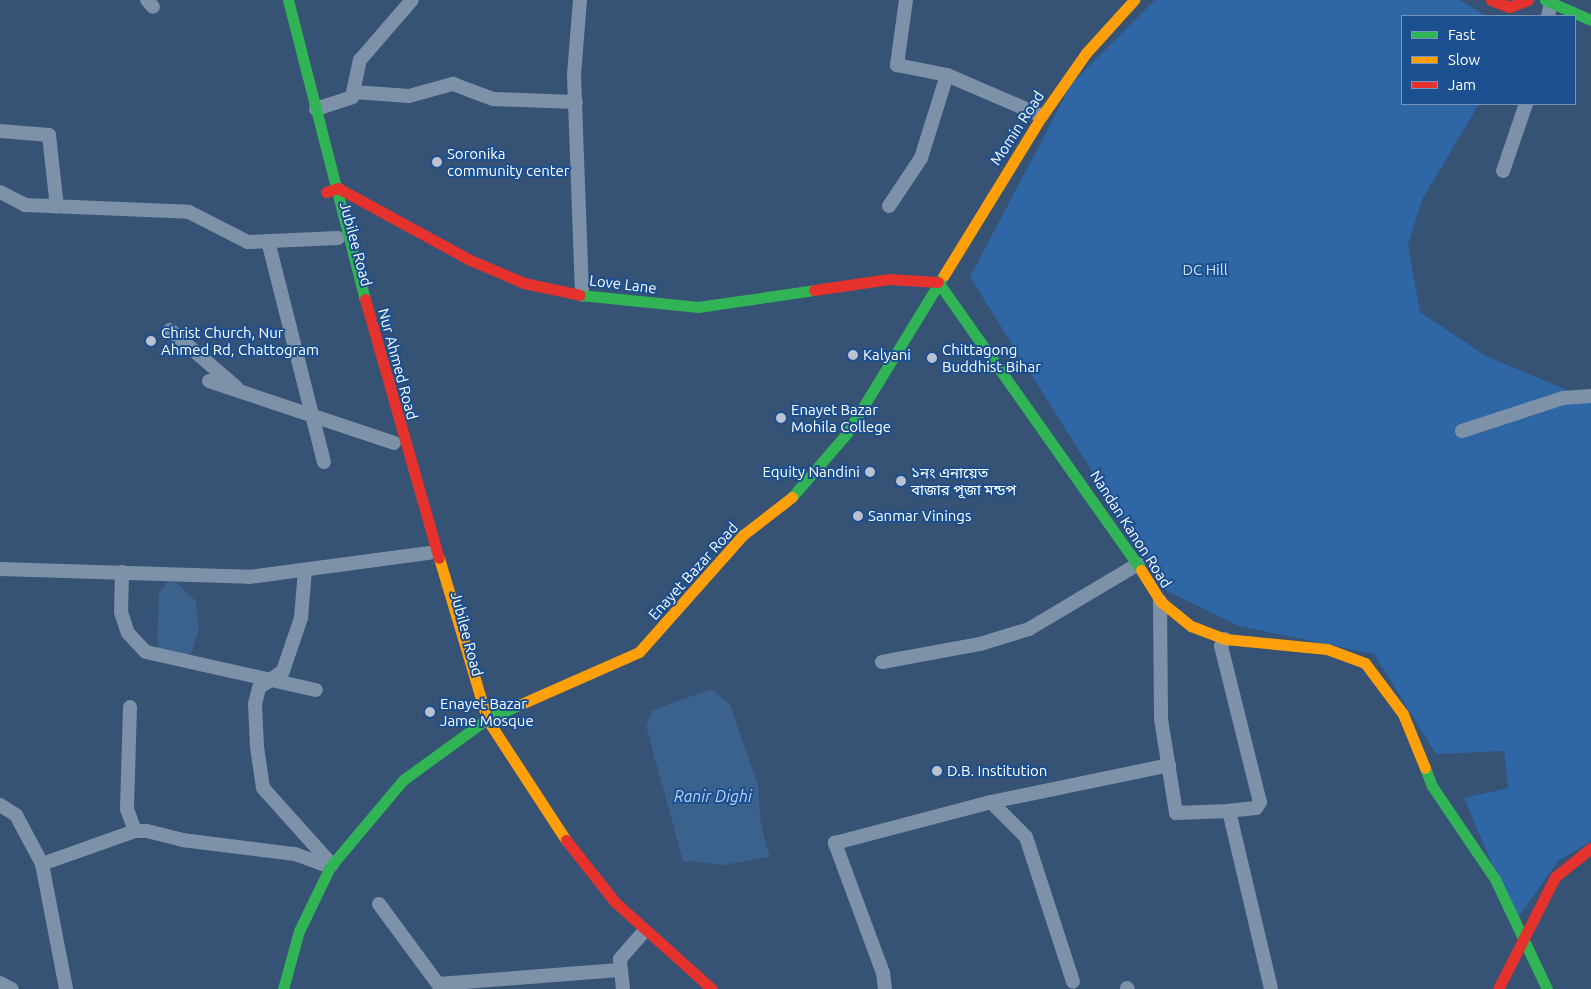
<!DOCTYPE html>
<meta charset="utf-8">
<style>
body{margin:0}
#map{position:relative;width:1591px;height:989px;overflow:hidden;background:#365274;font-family:Ubuntu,"Noto Sans Bengali",sans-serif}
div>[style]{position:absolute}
.green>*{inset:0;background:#2f66a5}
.water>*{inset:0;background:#3b618d}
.street>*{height:14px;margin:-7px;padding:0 7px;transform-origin:7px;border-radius:7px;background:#7d92a8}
.fast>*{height:11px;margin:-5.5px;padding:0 5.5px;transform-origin:5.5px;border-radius:5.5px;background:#30b455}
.slow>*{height:11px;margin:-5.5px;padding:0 5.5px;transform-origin:5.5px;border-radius:5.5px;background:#ff9f0a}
.jam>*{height:11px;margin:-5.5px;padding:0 5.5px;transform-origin:5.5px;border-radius:5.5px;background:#e5322d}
.dots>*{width:14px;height:14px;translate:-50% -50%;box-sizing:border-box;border:2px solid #1b4f8f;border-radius:50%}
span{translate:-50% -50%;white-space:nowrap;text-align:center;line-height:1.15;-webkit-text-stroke:4px #1b4f8f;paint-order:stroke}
.street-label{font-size:15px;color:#fff}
.poi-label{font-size:15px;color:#fff}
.left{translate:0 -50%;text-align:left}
.right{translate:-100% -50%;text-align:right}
.park-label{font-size:15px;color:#cfe3fa}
.water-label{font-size:16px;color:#b5d3f5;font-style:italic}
.legend{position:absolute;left:1401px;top:15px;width:175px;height:90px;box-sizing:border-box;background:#1b4f8f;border:1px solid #7695bc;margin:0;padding:6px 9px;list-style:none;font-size:15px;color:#fff}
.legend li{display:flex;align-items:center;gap:10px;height:25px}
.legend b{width:25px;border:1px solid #7695bc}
</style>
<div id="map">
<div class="green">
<i style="clip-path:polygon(1155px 0,1459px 0,1486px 16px,1402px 16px,1402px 104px,1479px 104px,1423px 198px,1408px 244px,1420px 312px,1486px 356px,1591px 400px,1591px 841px,1558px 861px,1516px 921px,1464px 798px,1508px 788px,1504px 751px,1436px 754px,1374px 654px,1239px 626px,1167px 591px,970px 277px,1072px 83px)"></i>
</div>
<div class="water">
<i style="clip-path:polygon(175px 581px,196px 601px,199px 629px,190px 657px,159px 649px,157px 644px,159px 593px,167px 582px)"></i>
<i style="clip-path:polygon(711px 689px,730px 704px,758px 786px,761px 825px,770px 857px,723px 865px,683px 861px,646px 726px,653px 710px)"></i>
</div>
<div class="street">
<i style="left:147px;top:0;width:9px;rotate:49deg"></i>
<i style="left:580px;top:0;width:75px;rotate:94.6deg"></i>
<i style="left:574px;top:75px;width:220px;rotate:87.9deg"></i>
<i style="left:906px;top:0;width:66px;rotate:97.9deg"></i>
<i style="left:897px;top:65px;width:51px;rotate:11.3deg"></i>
<i style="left:947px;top:75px;width:103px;rotate:23.3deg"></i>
<i style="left:1548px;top:16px;width:13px;rotate:-77deg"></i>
<i style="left:354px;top:92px;width:55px;rotate:4.2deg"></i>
<i style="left:409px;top:96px;width:46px;rotate:-15.3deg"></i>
<i style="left:453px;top:84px;width:43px;rotate:20.6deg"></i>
<i style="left:493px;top:99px;width:83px;rotate:2.1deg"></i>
<i style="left:316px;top:109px;width:38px;rotate:-18deg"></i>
<i style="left:352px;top:97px;width:38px;rotate:-78deg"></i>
<i style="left:360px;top:60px;width:79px;rotate:-49.1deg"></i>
<i style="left:0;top:131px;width:49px;rotate:4.7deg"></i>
<i style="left:49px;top:135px;width:72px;rotate:83.7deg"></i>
<i style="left:1503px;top:171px;width:71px;rotate:-71.1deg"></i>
<i style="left:0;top:192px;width:28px;rotate:27deg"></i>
<i style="left:25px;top:205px;width:164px;rotate:2.4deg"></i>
<i style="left:189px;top:212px;width:66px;rotate:27deg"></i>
<i style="left:248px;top:242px;width:90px;rotate:-2.5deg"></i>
<i style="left:889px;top:206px;width:58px;rotate:-56.3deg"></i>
<i style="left:921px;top:158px;width:87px;rotate:-72.6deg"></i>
<i style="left:268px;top:241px;width:228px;rotate:75.8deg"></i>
<i style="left:170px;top:330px;width:87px;rotate:40.8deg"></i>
<i style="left:209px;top:381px;width:195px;rotate:18.5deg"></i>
<i style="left:1462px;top:431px;width:106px;rotate:-18.1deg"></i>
<i style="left:1563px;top:398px;width:28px;rotate:-4deg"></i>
<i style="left:0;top:569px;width:249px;rotate:1.8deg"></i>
<i style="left:249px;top:577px;width:182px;rotate:-7.6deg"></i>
<i style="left:305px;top:570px;width:48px;rotate:94.8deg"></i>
<i style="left:301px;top:618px;width:56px;rotate:108.8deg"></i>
<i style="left:283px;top:671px;width:29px;rotate:145deg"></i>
<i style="left:259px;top:688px;width:16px;rotate:104deg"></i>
<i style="left:255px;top:704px;width:43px;rotate:87.3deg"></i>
<i style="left:257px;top:747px;width:41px;rotate:81.7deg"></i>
<i style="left:263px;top:788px;width:103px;rotate:48.1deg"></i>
<i style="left:122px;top:572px;width:40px;rotate:91.4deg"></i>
<i style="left:121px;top:612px;width:22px;rotate:72deg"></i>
<i style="left:128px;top:633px;width:26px;rotate:47deg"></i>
<i style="left:146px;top:652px;width:174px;rotate:12.6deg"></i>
<i style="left:1160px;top:601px;width:118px;rotate:89.5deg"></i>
<i style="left:1161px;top:719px;width:95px;rotate:80.9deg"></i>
<i style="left:1176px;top:813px;width:53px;rotate:-2.2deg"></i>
<i style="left:1229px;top:811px;width:183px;rotate:76.7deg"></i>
<i style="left:1225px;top:639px;width:8px;rotate:120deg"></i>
<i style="left:1221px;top:646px;width:161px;rotate:76deg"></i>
<i style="left:1260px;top:802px;width:7px;rotate:124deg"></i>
<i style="left:1256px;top:808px;width:27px;rotate:174deg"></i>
<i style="left:882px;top:662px;width:100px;rotate:-10.4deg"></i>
<i style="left:980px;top:644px;width:51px;rotate:-17deg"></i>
<i style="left:1029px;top:629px;width:127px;rotate:-30.8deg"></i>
<i style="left:130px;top:707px;width:102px;rotate:91.7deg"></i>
<i style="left:127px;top:809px;width:23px;rotate:70deg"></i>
<i style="left:991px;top:802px;width:49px;rotate:45deg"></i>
<i style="left:1026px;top:837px;width:152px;rotate:72deg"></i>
<i style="left:0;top:805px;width:19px;rotate:32deg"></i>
<i style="left:16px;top:815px;width:55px;rotate:62deg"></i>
<i style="left:42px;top:864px;width:127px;rotate:79.1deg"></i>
<i style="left:42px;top:864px;width:99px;rotate:-19.5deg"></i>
<i style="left:135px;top:831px;width:12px"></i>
<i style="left:147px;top:831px;width:36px;rotate:14deg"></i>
<i style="left:182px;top:840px;width:114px;rotate:7.1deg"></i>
<i style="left:295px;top:854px;width:37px;rotate:20deg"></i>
<i style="left:379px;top:904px;width:99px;rotate:53.6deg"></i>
<i style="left:438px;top:984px;width:182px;rotate:-4.4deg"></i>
<i style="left:0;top:983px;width:13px;rotate:27deg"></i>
<i style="left:1127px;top:988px;width:1px;rotate:45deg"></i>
<i style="left:623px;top:989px;width:30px;rotate:-96deg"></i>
<i style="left:620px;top:959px;width:37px;rotate:-49deg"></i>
<i style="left:885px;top:989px;width:16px;rotate:-97deg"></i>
<i style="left:883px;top:973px;width:139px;rotate:-110.3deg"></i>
<i style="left:835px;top:843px;width:161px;rotate:-14.7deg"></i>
<i style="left:991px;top:802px;width:182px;rotate:-11.7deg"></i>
</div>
<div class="fast">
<i style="left:288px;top:0;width:309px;rotate:75.6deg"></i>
<i style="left:1545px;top:0;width:50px;rotate:23.5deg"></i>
<i style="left:938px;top:282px;width:352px;rotate:54.8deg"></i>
<i style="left:580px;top:295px;width:119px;rotate:5.8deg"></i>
<i style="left:698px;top:307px;width:117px;rotate:-8.3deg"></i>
<i style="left:792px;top:497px;width:84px;rotate:-49.3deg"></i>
<i style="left:847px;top:433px;width:185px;rotate:-58.5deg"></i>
<i style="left:1425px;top:768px;width:19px;rotate:69deg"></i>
<i style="left:1432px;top:786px;width:112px;rotate:55.9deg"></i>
<i style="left:1495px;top:879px;width:122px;rotate:64.7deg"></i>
<i style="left:283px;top:989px;width:60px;rotate:-74.6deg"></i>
<i style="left:299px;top:931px;width:71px;rotate:-64.2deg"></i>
<i style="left:330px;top:867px;width:114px;rotate:-50deg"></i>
<i style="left:403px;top:780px;width:104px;rotate:-36deg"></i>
<i style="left:487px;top:719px;width:37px;rotate:-24deg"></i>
</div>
<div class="slow">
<i style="left:944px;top:275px;width:187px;rotate:-58.4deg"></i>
<i style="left:1042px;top:116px;width:77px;rotate:-55.1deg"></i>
<i style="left:1086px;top:53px;width:72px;rotate:-47.8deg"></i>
<i style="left:439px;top:558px;width:168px;rotate:73.4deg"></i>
<i style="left:487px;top:719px;width:145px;rotate:56.9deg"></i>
<i style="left:1141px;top:570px;width:36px;rotate:58deg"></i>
<i style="left:1160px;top:601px;width:40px;rotate:39deg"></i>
<i style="left:1191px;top:626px;width:36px;rotate:21deg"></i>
<i style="left:1225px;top:639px;width:102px;rotate:5.6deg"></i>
<i style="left:1327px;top:649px;width:40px;rotate:20.2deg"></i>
<i style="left:1365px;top:663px;width:64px;rotate:53.3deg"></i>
<i style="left:1403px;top:714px;width:58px;rotate:67.8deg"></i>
<i style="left:521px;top:704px;width:129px;rotate:-23.8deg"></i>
<i style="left:639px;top:652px;width:157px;rotate:-48.4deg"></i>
<i style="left:743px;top:535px;width:62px;rotate:-37.8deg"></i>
</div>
<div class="jam">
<i style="left:1491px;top:0;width:19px;rotate:21deg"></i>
<i style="left:1509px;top:7px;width:20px;rotate:-20deg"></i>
<i style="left:326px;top:192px;width:13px;rotate:-18deg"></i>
<i style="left:338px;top:188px;width:150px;rotate:28.6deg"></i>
<i style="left:470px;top:260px;width:59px;rotate:23.1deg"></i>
<i style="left:524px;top:283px;width:57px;rotate:12.1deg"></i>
<i style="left:814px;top:290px;width:76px;rotate:-8.3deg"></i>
<i style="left:889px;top:279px;width:49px;rotate:3.5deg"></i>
<i style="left:365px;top:299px;width:269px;rotate:74.1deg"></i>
<i style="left:566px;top:840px;width:79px;rotate:51.7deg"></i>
<i style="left:615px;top:902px;width:130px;rotate:41.9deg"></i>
<i style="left:1498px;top:989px;width:126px;rotate:-63deg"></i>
<i style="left:1555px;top:877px;width:46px;rotate:-38.9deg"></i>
</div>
<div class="dots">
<i style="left:437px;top:162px;background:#b9c2ce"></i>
<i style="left:151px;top:341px;background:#b9c2ce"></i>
<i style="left:853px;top:355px;background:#b9c2ce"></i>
<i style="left:932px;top:358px;background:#b9c2ce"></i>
<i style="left:781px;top:418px;background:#b9c2ce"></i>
<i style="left:870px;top:472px;background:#b9c2ce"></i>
<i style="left:901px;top:481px;background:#b9c2ce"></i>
<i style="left:858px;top:516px;background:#b9c2ce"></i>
<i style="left:430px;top:712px;background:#b9c2ce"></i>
<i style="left:937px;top:771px;background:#b9c2ce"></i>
</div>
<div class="street-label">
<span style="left:1017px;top:128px;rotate:-57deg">Momin Road</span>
<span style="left:356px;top:244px;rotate:75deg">Jubilee Road</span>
<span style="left:623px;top:284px;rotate:7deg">Love Lane</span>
<span style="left:398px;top:364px;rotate:75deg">Nur Ahmed Road</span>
<span style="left:1131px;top:529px;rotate:57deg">Nandan Kanon Road</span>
<span style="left:693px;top:571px;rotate:-48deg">Enayet Bazar Road</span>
<span style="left:467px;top:634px;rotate:75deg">Jubilee Road</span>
</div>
<div class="poi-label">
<span class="left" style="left:447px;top:162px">Soronika<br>community center</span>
<span class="left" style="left:161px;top:341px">Christ Church, Nur<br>Ahmed Rd, Chattogram</span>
<span class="left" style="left:942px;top:358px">Chittagong<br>Buddhist Bihar</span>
<span class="left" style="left:863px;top:355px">Kalyani</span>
<span class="left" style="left:791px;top:418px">Enayet Bazar<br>Mohila College</span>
<span class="right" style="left:860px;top:472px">Equity Nandini</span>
<span class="left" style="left:911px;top:481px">১নং এনায়েত<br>বাজার পূজা মন্ডপ</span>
<span class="left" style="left:868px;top:516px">Sanmar Vinings</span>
<span class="left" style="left:440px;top:712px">Enayet Bazar<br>Jame Mosque</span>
<span class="left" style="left:947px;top:771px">D.B. Institution</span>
</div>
<div class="park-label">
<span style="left:1205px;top:270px">DC Hill</span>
</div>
<div class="water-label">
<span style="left:713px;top:796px">Ranir Dighi</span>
</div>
<ul class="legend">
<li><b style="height:6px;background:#30b455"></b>Fast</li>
<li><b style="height:6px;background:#ff9f0a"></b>Slow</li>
<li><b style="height:6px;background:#e5322d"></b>Jam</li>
</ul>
</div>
